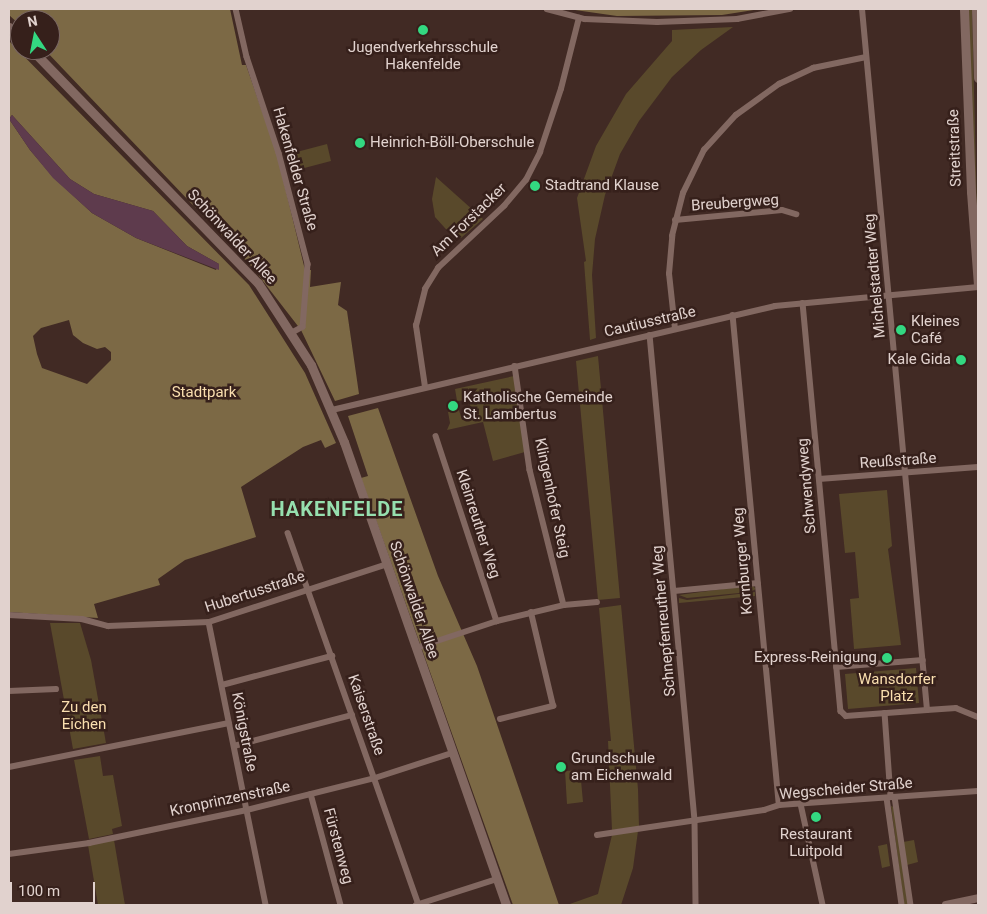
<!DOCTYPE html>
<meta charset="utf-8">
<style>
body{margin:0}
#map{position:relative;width:987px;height:914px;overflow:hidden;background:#412a24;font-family:Roboto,sans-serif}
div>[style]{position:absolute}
.green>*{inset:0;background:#59492b}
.forest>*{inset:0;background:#7c6945}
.water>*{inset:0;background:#5e3b4d}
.minor>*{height:5.5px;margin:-2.75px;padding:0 2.75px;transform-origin:2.75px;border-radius:2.75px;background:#826861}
.tertiary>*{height:8px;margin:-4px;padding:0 4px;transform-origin:4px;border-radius:4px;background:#826861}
.secondary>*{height:9px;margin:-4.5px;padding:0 4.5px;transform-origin:4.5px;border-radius:4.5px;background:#826861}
.dots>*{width:14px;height:14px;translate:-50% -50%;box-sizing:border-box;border:2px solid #36201b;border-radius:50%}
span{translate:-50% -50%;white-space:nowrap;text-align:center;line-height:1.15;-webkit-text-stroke:5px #36201b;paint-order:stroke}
.poi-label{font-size:15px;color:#e1d2ce}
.left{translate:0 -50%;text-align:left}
.right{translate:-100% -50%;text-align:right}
.street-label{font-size:15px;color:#e1d2ce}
.park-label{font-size:15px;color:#fadfaf}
.district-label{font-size:20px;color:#96dfae;font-weight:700;letter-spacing:1px}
.frame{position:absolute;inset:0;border:10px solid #e1d2ce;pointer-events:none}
.north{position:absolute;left:10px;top:10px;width:50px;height:50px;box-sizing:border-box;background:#36201b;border:1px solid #7a6763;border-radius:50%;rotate:349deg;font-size:14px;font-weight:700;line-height:20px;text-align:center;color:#e1d2ce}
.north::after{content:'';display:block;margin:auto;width:18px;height:22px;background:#33d881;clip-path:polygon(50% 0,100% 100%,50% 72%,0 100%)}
.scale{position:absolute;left:10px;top:882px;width:85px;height:22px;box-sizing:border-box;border:2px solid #e1d2ce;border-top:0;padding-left:6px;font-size:15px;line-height:18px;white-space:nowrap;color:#e1d2ce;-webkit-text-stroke:4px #36201b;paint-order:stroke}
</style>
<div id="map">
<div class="green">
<i style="clip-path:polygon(966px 9px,972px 9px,978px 255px)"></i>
<i style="clip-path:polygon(733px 27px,701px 50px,672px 77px,639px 121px,620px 154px,605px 195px,595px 239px,592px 275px,596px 338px,590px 340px,584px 262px,586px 261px,577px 198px,596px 146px,626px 94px,672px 41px,672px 30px)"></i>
<i style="clip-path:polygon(327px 144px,331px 161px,293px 171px,289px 154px)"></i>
<i style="clip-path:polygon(436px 177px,483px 219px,461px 238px,453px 237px,435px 217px,432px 199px)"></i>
<i style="clip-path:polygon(598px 356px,620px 598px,598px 600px,576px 361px)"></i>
<i style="clip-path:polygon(514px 376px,525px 452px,493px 461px,483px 422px,447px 430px,450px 423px,448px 412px,459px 410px,462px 420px,475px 417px,468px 400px,457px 401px,455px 389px)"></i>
<i style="clip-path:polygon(887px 490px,892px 546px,888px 549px,901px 645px,854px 649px,850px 599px,859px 598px,855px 552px,845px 553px,839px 494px)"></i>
<i style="clip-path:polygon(752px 585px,756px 589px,750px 592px,687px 598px,679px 595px)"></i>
<i style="clip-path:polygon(755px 592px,755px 596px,679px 603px,679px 598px,687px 600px)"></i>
<i style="clip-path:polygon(621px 605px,638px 789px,639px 827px,612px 830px,608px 741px,611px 741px,599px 608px)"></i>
<i style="clip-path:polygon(50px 623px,80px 623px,91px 660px,106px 743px,73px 749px)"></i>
<i style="clip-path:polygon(916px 668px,919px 703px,848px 709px,845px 674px)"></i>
<i style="clip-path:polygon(100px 756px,103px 776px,113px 775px,122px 826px,112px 829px,113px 834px,89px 839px,74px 760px)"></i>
<i style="clip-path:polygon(580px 770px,583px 802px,567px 804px,565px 771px)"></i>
<i style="clip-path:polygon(891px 806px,894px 807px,908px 905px,904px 905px)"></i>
<i style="clip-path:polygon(638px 831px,633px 868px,621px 905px,567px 905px,598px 894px,612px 835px)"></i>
<i style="clip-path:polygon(114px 840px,125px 905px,98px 905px,88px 845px)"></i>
<i style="clip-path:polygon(914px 840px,918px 862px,907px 865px,903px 842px)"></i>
<i style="clip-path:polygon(887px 844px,890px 866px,882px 868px,878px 846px)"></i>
</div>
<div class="forest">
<i style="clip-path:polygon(9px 9px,230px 9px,242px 65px,246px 65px,277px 154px,305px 270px,311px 270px,310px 287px,341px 282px,338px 305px,347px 311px,359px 394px,335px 401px,301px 330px,252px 267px,45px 50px,50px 50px,50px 20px,20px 20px,20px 25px,9px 15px)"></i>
<i style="clip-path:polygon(568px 9px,760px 9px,722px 15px,617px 16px)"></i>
<i style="clip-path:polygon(evenodd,9px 41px,249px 285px,305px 373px,336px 443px,325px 448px,321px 440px,303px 447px,241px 487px,256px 537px,185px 560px,158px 579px,160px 585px,94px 604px,98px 618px,9px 612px,9px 41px,12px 115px,70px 179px,94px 194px,153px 211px,187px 246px,219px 264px,216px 270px,136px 238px,92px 213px,53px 177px,30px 150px,9px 119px,12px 115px,9px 41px,69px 320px,73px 335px,83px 343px,97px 349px,105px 347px,111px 352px,111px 360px,87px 384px,42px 368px,37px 354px,33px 336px,41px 328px,69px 320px)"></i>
<i style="clip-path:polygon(378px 408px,438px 576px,477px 666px,559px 905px,513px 905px,361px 478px,368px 476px,348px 416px)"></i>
</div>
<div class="water">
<i style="clip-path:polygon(12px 115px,70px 179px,94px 194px,153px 211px,187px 246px,219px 264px,219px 270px,136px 238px,92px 213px,53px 178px,30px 150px,9px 119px)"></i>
</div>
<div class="minor">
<i style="left:236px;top:9px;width:49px;rotate:77.1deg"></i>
<i style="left:247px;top:57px;width:101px;rotate:71.6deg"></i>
<i style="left:279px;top:153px;width:115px;rotate:75.4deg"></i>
<i style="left:308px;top:264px;width:63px;rotate:94.5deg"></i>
<i style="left:303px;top:327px;width:13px;rotate:151deg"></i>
<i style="left:547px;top:9px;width:39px;rotate:15deg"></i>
<i style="left:585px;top:19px;width:72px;rotate:2.4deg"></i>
<i style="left:657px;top:22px;width:80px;rotate:-2.1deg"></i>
<i style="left:737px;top:19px;width:54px;rotate:-10.7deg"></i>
<i style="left:675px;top:220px;width:107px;rotate:-5.3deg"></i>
<i style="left:782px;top:210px;width:15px;rotate:16deg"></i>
<i style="left:803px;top:303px;width:410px;rotate:84.7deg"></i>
<i style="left:841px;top:711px;width:7px;rotate:45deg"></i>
<i style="left:846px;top:716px;width:81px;rotate:-4.2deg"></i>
<i style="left:927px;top:710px;width:704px;rotate:-95.3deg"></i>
<i style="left:733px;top:315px;width:492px;rotate:84.6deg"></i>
<i style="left:675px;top:329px;width:55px;rotate:-96.2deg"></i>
<i style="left:669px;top:274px;width:38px;rotate:-85deg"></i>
<i style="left:672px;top:236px;width:44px;rotate:-75.7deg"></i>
<i style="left:683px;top:193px;width:48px;rotate:-64deg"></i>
<i style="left:704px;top:150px;width:47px;rotate:-47.6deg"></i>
<i style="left:736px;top:115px;width:53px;rotate:-35.8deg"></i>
<i style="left:779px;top:84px;width:38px;rotate:-25deg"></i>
<i style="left:813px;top:68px;width:54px;rotate:-11.7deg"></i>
<i style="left:650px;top:335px;width:488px;rotate:84.7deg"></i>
<i style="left:695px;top:821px;width:84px;rotate:89.3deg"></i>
<i style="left:515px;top:366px;width:105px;rotate:81.8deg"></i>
<i style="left:530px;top:470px;width:139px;rotate:75.9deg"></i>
<i style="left:425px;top:387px;width:62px;rotate:-98.4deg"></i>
<i style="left:416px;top:326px;width:38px;rotate:-76deg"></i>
<i style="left:425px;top:289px;width:25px;rotate:-58deg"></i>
<i style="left:438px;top:268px;width:91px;rotate:-43.2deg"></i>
<i style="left:504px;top:206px;width:34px;rotate:-50deg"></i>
<i style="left:526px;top:180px;width:31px;rotate:-63deg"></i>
<i style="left:540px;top:152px;width:66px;rotate:-71.6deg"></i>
<i style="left:561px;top:89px;width:73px;rotate:-75.8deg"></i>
<i style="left:332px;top:410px;width:455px;rotate:-13.2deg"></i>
<i style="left:775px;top:306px;width:204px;rotate:-5.3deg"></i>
<i style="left:436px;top:436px;width:195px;rotate:71.8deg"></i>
<i style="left:819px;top:479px;width:159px;rotate:-4.3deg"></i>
<i style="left:288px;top:533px;width:394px;rotate:70.6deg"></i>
<i style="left:674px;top:591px;width:84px;rotate:-5.4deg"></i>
<i style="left:9px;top:615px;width:73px;rotate:3.1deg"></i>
<i style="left:82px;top:619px;width:27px;rotate:15deg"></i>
<i style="left:108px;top:626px;width:101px;rotate:-2.3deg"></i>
<i style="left:209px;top:622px;width:187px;rotate:-18deg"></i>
<i style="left:209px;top:622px;width:289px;rotate:78.6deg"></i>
<i style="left:416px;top:648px;width:85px;rotate:-18.4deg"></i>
<i style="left:497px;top:621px;width:69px;rotate:-13.4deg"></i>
<i style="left:564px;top:605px;width:33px;rotate:-5deg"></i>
<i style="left:836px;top:667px;width:87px;rotate:-4.6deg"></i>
<i style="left:222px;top:685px;width:114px;rotate:-14.8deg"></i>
<i style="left:9px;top:691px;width:47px;rotate:-2.4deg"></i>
<i style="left:927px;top:710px;width:29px;rotate:-4deg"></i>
<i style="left:956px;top:708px;width:24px;rotate:22deg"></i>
<i style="left:885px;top:713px;width:84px;rotate:85.9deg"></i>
<i style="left:500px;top:719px;width:55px;rotate:-13.8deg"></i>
<i style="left:553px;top:706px;width:96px;rotate:-103.3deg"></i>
<i style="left:234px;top:746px;width:122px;rotate:-14.7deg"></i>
<i style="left:9px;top:767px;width:224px;rotate:-11.3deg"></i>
<i style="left:311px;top:794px;width:115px;rotate:74.9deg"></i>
<i style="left:895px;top:797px;width:109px;rotate:81.6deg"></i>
<i style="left:887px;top:798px;width:108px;rotate:82deg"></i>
<i style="left:801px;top:804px;width:103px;rotate:77.7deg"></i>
<i style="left:597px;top:835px;width:169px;rotate:-8.5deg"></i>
<i style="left:764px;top:810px;width:16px;rotate:-18deg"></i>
<i style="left:779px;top:805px;width:199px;rotate:-4deg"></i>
<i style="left:9px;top:854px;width:81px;rotate:-7.8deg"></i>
<i style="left:89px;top:843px;width:161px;rotate:-11.8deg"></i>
<i style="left:247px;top:810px;width:132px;rotate:-14deg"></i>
<i style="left:375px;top:778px;width:81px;rotate:-18deg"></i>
<i style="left:416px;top:905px;width:85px;rotate:-17.8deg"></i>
</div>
<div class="tertiary">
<i style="left:946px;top:905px;width:33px;rotate:-12deg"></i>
</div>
<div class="secondary">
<i style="left:964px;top:9px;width:183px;rotate:87.8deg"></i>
<i style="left:971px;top:192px;width:93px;rotate:85.7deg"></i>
<i style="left:976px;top:9px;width:69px;rotate:88.3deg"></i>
<i style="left:9px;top:27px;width:16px;rotate:45deg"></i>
<i style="left:32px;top:50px;width:325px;rotate:45.9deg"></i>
<i style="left:258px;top:283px;width:98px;rotate:57.1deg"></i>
<i style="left:311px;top:365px;width:84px;rotate:66.8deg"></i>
<i style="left:344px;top:442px;width:491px;rotate:70.7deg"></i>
</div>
<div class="dots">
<i style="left:423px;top:30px;background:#33d881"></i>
<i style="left:360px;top:143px;background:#33d881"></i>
<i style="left:535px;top:186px;background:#33d881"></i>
<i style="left:901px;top:330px;background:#33d881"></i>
<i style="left:961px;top:360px;background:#33d881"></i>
<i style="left:453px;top:406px;background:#33d881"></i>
<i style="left:887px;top:658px;background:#33d881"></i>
<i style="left:561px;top:767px;background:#33d881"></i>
<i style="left:816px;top:817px;background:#33d881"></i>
</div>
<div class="poi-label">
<span style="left:423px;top:56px">Jugendverkehrsschule<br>Hakenfelde</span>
<span class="left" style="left:370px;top:143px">Heinrich-Böll-Oberschule</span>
<span class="left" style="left:545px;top:186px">Stadtrand Klause</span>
<span class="left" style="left:911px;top:330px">Kleines<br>Café</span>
<span class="right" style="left:951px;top:360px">Kale Gida</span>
<span class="left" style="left:463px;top:406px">Katholische Gemeinde<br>St. Lambertus</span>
<span class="right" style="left:877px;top:658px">Express-Reinigung</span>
<span class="left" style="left:571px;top:767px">Grundschule<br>am Eichenwald</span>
<span style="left:816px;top:843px">Restaurant<br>Luitpold</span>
</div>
<div class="street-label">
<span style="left:955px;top:148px;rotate:-92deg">Streitstraße</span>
<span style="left:295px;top:169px;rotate:74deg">Hakenfelder Straße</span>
<span style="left:735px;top:203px;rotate:-4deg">Breubergweg</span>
<span style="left:469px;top:220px;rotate:-44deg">Am Forstacker</span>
<span style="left:232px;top:237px;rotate:47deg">Schönwalder Allee</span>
<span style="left:875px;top:276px;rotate:-95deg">Michelstadter Weg</span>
<span style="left:650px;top:322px;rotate:-13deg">Cautiusstraße</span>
<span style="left:898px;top:461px;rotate:-4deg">Reußstraße</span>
<span style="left:807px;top:486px;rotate:-95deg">Schwendyweg</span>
<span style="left:552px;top:498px;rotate:78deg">Klingenhofer Steig</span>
<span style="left:478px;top:524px;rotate:72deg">Kleinreuther Weg</span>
<span style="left:743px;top:561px;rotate:-95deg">Kornburger Weg</span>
<span style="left:255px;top:592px;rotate:-18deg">Hubertusstraße</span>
<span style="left:414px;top:600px;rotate:71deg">Schönwalder Allee</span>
<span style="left:664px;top:621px;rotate:-95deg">Schnepfenreuther Weg</span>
<span style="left:366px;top:715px;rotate:71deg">Kaiserstraße</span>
<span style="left:244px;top:732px;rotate:79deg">Königstraße</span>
<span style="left:846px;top:789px;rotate:-5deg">Wegscheider Straße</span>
<span style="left:230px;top:799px;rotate:-12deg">Kronprinzenstraße</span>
<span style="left:338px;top:846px;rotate:75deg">Fürstenweg</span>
</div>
<div class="park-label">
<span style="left:204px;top:393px">Stadtpark</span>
<span style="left:897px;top:688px">Wansdorfer<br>Platz</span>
<span style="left:84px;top:716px">Zu den<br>Eichen</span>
</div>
<div class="district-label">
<span style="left:337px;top:509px">HAKENFELDE</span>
</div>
<div class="frame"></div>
<div class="north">N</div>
<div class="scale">100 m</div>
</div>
